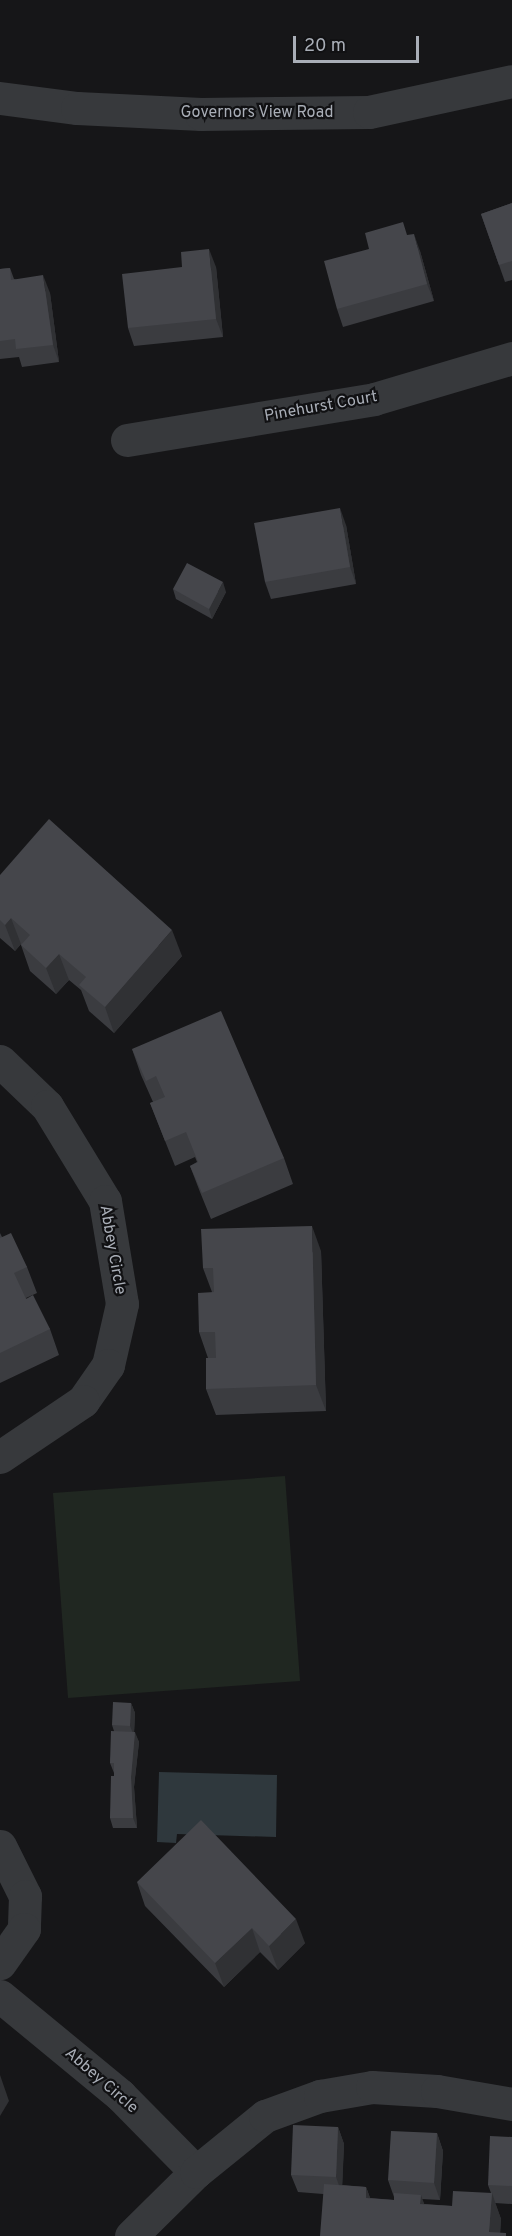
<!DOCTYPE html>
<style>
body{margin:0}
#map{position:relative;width:512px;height:2236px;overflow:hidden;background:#161618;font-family:Overpass,sans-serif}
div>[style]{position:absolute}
.green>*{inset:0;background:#202721}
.water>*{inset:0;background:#2f383d}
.minor>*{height:33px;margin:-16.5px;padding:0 16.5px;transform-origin:16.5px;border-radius:16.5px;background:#37393c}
.wall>*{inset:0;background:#3b3c40}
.shaded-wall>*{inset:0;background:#303134}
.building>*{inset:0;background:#45464b}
span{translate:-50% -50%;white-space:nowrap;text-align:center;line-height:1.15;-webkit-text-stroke:4.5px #111113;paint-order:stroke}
.street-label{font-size:16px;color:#a9aeb7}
.scale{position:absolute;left:293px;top:36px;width:126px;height:27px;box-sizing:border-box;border:3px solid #a9aeb7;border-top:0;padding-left:8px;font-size:18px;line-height:21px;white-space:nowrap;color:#a9aeb7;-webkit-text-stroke:4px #111113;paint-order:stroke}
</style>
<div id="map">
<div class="green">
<i style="clip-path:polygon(285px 1476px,300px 1681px,68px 1698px,53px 1493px)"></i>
</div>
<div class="water">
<i style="clip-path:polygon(159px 1772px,277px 1775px,276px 1837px,177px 1834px,176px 1843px,157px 1842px)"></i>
</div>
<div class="minor">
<i style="left:0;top:98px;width:78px;rotate:7.4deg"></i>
<i style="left:77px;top:108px;width:124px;rotate:2.8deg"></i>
<i style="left:201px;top:114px;width:168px;rotate:-0.7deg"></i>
<i style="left:369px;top:112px;width:146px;rotate:-12.2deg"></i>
<i style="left:127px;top:440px;width:250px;rotate:-9.4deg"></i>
<i style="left:374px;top:399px;width:144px;rotate:-16.5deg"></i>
<i style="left:0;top:1061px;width:65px;rotate:43.8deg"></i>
<i style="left:47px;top:1106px;width:111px;rotate:58.6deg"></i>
<i style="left:105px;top:1201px;width:104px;rotate:80.6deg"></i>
<i style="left:122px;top:1304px;width:63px;rotate:102.9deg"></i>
<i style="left:108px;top:1365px;width:44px;rotate:124.8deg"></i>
<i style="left:83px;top:1401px;width:100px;rotate:146deg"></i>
<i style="left:0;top:1846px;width:56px;rotate:63.4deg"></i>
<i style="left:25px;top:1896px;width:33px;rotate:92deg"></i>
<i style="left:24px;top:1929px;width:42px;rotate:125.2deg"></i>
<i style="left:0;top:1996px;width:156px;rotate:39.5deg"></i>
<i style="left:120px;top:2095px;width:108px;rotate:45.4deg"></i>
<i style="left:131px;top:2236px;width:91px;rotate:-44.6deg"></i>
<i style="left:196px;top:2172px;width:89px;rotate:-39.1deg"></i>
<i style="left:265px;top:2116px;width:59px;rotate:-20deg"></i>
<i style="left:320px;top:2096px;width:53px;rotate:-9.8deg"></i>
<i style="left:372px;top:2087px;width:65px;rotate:3.5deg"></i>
<i style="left:437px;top:2091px;width:76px;rotate:9.8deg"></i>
</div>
<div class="wall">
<i style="clip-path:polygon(512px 203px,512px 280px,505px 282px,481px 214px)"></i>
<i style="clip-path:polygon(408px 235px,420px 251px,434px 301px,343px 327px,337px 309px,369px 249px)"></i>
<i style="clip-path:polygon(216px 267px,223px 337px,134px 346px,128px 328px)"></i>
<i style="clip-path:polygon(10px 268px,14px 279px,50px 293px,59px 362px,22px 367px,19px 357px,0 359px,0 269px)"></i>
<i style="clip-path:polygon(346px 525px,356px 584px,271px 599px,265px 582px)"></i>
<i style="clip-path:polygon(173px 589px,226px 592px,212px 619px,176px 599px)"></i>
<i style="clip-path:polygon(0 875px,182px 956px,114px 1033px,89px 1011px,81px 990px,69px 980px,56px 994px,30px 971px,21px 945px,21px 944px,15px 951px,0 938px)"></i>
<i style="clip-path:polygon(132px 1049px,284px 1158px,293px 1184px,211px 1219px,200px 1192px,190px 1166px,197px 1162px,195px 1157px,175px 1166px,150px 1103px,153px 1102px,141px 1075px)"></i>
<i style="clip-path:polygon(0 1233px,2px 1237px,27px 1267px,37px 1293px,26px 1298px,50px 1329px,59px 1355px,0 1383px)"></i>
<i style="clip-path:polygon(321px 1251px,326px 1411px,216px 1415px,206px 1389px,208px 1358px,199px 1332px,212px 1292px,203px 1268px)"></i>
<i style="clip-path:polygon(131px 1703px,135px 1713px,134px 1732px,139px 1742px,134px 1787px,137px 1828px,113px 1828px,110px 1818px,114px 1776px,114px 1773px,110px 1763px,114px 1731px,112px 1725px)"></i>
<i style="clip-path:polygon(137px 1882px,305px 1943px,278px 1970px,260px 1952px,224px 1987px,145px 1906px)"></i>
<i style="clip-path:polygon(338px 2127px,344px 2144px,342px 2185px,366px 2187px,370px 2198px,394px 2200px,394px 2197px,388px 2180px,437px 2133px,443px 2151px,440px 2200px,422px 2199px,424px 2204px,452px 2206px,491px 2193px,488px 2185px,512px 2137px,512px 2204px,495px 2203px,501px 2219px,500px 2232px,323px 2194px,298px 2192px,291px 2175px)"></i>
</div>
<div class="shaded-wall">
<i style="clip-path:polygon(414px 234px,420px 251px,434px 301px,427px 284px)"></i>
<i style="clip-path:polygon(209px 249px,216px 267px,223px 337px,216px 319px)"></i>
<i style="clip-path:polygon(43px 275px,50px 293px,59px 362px,53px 345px)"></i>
<i style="clip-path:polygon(340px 508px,346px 525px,356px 584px,350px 567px)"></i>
<i style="clip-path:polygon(223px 582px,226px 592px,212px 619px,209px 609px)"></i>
<i style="clip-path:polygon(11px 918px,21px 944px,15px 951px,5px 925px)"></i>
<i style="clip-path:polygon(172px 930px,182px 956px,114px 1033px,105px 1007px)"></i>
<i style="clip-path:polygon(59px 954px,69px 980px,56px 994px,46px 968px)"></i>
<i style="clip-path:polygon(312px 1226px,321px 1251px,326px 1411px,316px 1385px)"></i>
<i style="clip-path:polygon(131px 1703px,135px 1713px,134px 1736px,130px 1726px)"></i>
<i style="clip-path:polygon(135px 1732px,139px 1742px,134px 1787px,137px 1828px,133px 1818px,131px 1777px)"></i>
<i style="clip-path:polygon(296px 1919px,305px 1943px,278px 1970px,269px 1946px)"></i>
<i style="clip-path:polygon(252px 1928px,260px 1952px,224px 1987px,215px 1963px)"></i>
<i style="clip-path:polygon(0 2075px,9px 2101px,0 2116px)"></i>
<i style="clip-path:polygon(338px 2127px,344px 2144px,342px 2194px,336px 2177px)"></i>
<i style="clip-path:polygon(437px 2133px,443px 2151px,440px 2200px,434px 2183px)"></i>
<i style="clip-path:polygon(366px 2187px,376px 2213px,366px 2198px)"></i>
<i style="clip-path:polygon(492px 2193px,501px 2219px,500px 2236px,489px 2232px)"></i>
<i style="clip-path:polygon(421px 2195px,430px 2220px,420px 2204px)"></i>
</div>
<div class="building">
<i style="clip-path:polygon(512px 203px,512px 261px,499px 265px,481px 214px)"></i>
<i style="clip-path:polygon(403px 222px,407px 235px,414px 234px,427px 284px,337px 309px,324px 261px,369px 249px,365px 233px)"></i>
<i style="clip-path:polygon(209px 249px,216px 319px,128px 328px,122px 274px,182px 267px,181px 252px)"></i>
<i style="clip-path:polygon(10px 268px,11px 280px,43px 275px,53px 345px,16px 349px,15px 339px,0 341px,0 269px)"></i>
<i style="clip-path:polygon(340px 508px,350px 567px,265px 582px,254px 523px)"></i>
<i style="clip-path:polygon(187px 563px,223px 582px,209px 609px,173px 589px)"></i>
<i style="clip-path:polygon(49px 819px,172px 930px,105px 1007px,79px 985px,86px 977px,59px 954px,46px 968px,21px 945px,30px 935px,11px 918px,5px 925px,0 920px,0 875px)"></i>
<i style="clip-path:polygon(221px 1011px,284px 1158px,202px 1193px,190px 1166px,198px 1162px,186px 1132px,165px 1141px,150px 1103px,165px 1097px,156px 1076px,146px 1081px,132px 1049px)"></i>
<i style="clip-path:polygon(312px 1226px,316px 1385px,206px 1389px,206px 1358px,216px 1358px,215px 1332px,199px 1332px,198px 1293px,214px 1292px,213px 1268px,203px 1268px,201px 1229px)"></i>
<i style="clip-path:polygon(11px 1233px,27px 1267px,14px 1273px,26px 1299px,33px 1295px,50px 1329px,0 1353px,0 1238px)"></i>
<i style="clip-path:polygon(113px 1702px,131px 1703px,130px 1726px,112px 1725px)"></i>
<i style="clip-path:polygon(111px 1731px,135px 1732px,131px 1777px,133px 1818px,110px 1818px,111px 1776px,114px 1776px,114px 1763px,110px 1763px)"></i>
<i style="clip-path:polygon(201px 1820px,296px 1919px,269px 1946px,252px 1928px,215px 1963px,137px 1882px)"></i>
<i style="clip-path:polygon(293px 2125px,338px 2127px,336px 2177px,291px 2175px)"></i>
<i style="clip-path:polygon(391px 2131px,437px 2133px,434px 2183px,388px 2180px)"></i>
<i style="clip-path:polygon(490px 2136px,512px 2137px,512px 2186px,488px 2185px)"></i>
<i style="clip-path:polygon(324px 2184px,366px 2187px,366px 2198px,394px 2200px,394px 2193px,421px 2195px,420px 2204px,452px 2206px,453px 2191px,492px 2193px,489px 2232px,506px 2233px,506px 2236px,320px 2236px)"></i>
</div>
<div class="street-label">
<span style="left:257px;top:113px">Governors View Road</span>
<span style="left:321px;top:407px;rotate:-10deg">Pinehurst Court</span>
<span style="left:112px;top:1250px;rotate:80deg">Abbey Circle</span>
<span style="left:101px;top:2081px;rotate:41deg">Abbey Circle</span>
</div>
<div class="scale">20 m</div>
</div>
